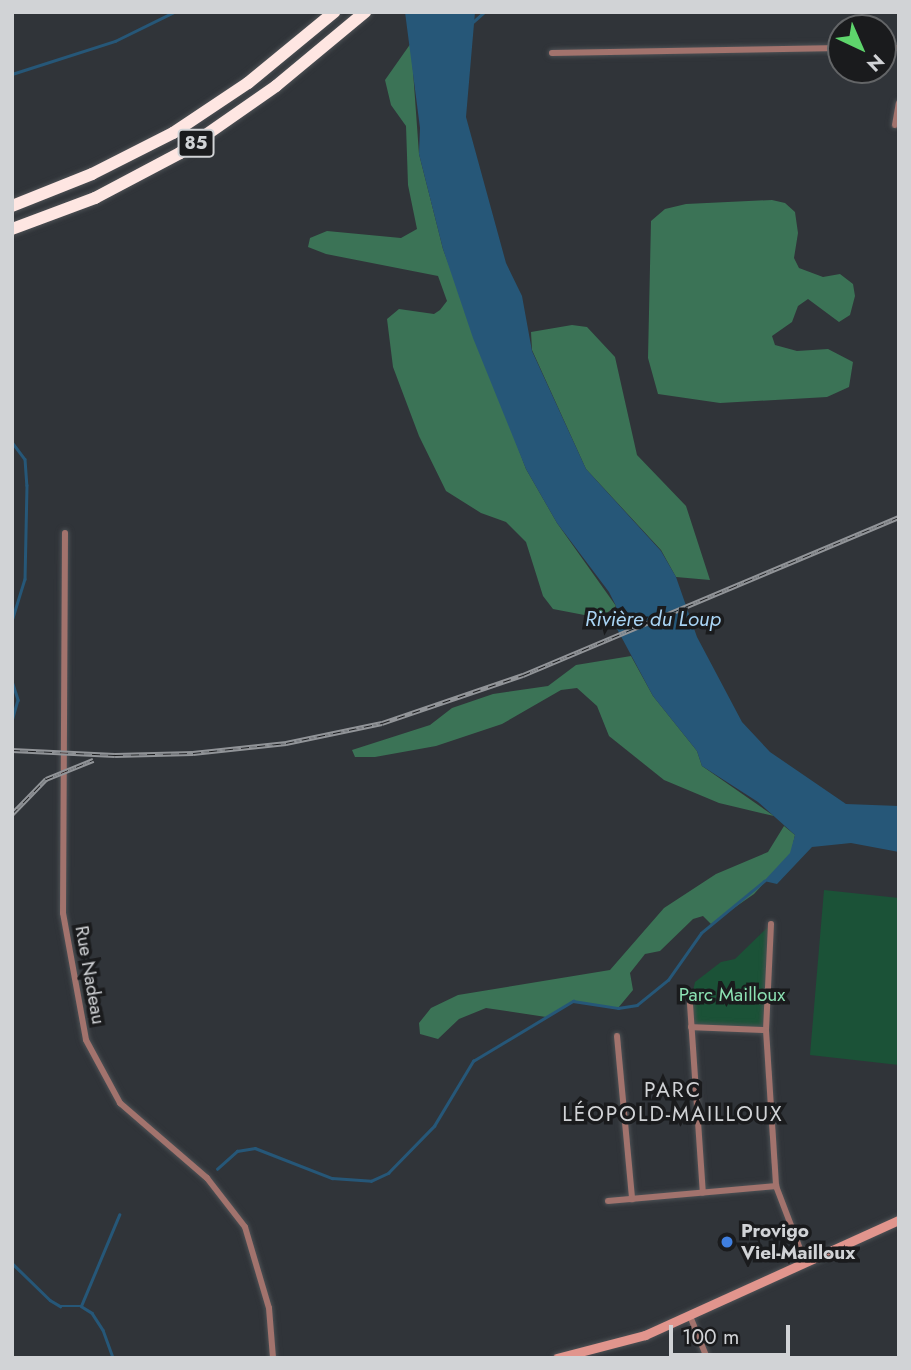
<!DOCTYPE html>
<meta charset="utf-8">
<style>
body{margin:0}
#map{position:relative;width:911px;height:1370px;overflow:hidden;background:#303439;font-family:Jost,sans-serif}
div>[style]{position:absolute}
.green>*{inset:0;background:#1b5237}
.forest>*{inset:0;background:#3b7356}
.water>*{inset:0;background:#265778}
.stream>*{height:2.5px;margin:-1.25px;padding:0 1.25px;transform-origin:1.25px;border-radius:1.25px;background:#265778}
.roads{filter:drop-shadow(0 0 2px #4d5155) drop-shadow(0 0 2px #4d5155)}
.street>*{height:6px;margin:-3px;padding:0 3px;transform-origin:3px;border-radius:3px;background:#a2736d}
.secondary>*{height:9px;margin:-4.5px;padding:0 4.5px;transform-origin:4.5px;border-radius:4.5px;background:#e1958d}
.highway>*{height:12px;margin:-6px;padding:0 6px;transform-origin:6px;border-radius:6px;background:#fee6e2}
.rail>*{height:5px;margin-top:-2.5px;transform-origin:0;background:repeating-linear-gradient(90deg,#1a1b1d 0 8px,#919498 0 16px);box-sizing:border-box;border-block:2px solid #919498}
.dots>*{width:19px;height:19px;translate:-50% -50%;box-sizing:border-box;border:4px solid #1a1b1d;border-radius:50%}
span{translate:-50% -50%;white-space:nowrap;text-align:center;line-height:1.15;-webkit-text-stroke:7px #1a1b1d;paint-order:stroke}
.shield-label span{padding:2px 5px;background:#1a1b1d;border:2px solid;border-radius:5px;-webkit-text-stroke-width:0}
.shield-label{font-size:18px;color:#d1d3d6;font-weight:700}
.street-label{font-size:19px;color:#d1d3d6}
.park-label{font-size:19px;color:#8be0b2}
.poi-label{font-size:19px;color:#d1d3d6;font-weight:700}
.left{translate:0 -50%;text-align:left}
.water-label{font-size:21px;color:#a9d4f4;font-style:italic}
.neighbourhood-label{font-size:21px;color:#d1d3d6;letter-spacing:2px}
.frame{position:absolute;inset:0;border:14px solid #d1d3d6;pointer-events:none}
.north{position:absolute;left:827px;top:14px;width:70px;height:70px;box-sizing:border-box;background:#1a1b1d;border:2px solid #636567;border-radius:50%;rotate:136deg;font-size:19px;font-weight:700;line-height:28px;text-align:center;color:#d1d3d6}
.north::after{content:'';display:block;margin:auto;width:24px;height:32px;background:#5ed56c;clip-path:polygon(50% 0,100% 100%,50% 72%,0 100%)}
.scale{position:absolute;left:669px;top:1325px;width:121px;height:32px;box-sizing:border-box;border:4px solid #d1d3d6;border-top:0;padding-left:9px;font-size:21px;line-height:24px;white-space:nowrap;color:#d1d3d6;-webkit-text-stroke:5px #1a1b1d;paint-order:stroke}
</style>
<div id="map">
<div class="green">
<i style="clip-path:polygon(824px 890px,899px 898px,899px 1065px,810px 1055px)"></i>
<i style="clip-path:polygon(771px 924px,766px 1030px,691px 1027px,690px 1004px,695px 982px,721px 962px,735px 959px)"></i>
</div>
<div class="forest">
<i style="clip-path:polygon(411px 43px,419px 154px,443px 249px,526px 469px,557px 523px,616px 606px,600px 618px,553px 609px,543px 596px,526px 542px,506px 522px,481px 513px,446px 491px,419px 436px,393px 367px,387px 319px,399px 309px,434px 314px,440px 310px,447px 301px,438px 276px,326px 254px,308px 247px,310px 238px,327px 231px,401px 238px,417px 229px,408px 185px,406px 126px,391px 105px,385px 80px)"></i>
<i style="clip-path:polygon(772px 200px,785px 203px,795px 212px,798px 233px,794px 258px,799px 268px,823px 277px,840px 274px,853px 284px,855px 296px,850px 315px,839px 322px,808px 299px,798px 306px,792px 322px,772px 336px,775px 345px,797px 351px,828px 349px,853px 362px,849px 387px,827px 397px,720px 403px,658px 394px,648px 358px,651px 221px,665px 209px,686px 204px)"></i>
<i style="clip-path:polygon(572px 325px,587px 327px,615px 357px,637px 455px,686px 506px,710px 580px,676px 577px,661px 550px,586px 469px,532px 350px,531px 332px)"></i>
<i style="clip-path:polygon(631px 656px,653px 696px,697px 751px,702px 766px,774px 816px,719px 803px,664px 780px,609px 736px,597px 706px,577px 688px,561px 690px,502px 724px,436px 746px,375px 757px,355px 757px,352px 750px,430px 725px,452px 708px,493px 694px,548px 686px,576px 665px)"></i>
<i style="clip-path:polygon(784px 826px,795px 835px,791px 853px,754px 894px,711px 924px,703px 916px,693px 919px,660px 951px,645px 954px,630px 973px,633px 990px,618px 1008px,573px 1001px,546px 1017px,486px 1008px,459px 1019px,438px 1039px,420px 1034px,419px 1023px,431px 1008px,458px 995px,610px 970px,664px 908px,716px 874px,768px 852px)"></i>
</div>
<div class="water">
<i style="clip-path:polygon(405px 12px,475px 12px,466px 117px,506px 263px,522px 296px,532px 351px,586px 469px,661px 551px,676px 577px,697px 637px,742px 722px,770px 752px,846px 804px,899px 806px,899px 852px,851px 843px,812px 847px,777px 884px,764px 881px,790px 853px,795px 835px,758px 802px,702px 766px,697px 751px,653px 696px,616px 627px,616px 606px,609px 592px,557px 523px,526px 469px,473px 338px,443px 249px,419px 154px,420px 128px)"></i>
</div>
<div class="stream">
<i style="left:473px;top:22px;width:15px;rotate:-42deg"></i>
<i style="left:12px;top:74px;width:108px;rotate:-17.8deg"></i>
<i style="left:115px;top:41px;width:66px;rotate:-26.2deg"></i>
<i style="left:12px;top:442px;width:21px;rotate:53deg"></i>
<i style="left:25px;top:459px;width:26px;rotate:86deg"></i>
<i style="left:27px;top:485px;width:94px;rotate:91.2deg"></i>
<i style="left:25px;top:579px;width:44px;rotate:107.2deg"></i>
<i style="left:12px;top:681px;width:20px;rotate:72deg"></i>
<i style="left:18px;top:700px;width:22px;rotate:106deg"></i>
<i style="left:217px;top:1169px;width:27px;rotate:-42deg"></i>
<i style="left:237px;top:1151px;width:18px;rotate:-9deg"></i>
<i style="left:255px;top:1148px;width:83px;rotate:21.3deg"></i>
<i style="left:332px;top:1178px;width:39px;rotate:4deg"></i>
<i style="left:371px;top:1181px;width:19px;rotate:-25deg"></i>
<i style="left:388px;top:1173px;width:66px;rotate:-45.6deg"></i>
<i style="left:434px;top:1126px;width:76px;rotate:-59deg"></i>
<i style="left:473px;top:1061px;width:117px;rotate:-31deg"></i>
<i style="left:573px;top:1001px;width:46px;rotate:8.8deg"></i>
<i style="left:618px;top:1008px;width:19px;rotate:-9deg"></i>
<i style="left:637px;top:1005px;width:40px;rotate:-39deg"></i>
<i style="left:668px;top:980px;width:57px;rotate:-54.9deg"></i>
<i style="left:701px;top:933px;width:82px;rotate:-39.5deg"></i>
<i style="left:12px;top:1263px;width:53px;rotate:44.2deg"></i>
<i style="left:50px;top:1300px;width:12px;rotate:31deg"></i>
<i style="left:60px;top:1306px;width:21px"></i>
<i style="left:81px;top:1306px;width:99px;rotate:-67.3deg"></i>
<i style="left:81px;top:1306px;width:13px;rotate:32deg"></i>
<i style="left:92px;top:1313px;width:20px;rotate:57deg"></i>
<i style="left:103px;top:1330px;width:30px;rotate:70deg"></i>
</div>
<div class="roads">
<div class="street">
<i style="left:883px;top:48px;width:16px"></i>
<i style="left:552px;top:53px;width:289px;rotate:-1deg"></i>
<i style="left:895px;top:125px;width:22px;rotate:-80deg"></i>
<i style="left:65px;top:533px;width:380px;rotate:90.3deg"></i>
<i style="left:63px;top:913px;width:129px;rotate:79.7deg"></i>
<i style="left:86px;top:1040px;width:72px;rotate:61.6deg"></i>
<i style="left:120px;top:1103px;width:115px;rotate:40.8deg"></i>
<i style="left:207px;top:1178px;width:62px;rotate:52.2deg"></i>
<i style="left:245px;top:1227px;width:84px;rotate:73.5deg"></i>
<i style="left:269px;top:1308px;width:50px;rotate:85.4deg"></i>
<i style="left:771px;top:924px;width:106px;rotate:92.7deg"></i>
<i style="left:766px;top:1030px;width:156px;rotate:86.3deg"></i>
<i style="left:776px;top:1186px;width:81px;rotate:69.1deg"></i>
<i style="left:690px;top:1004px;width:189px;rotate:86.1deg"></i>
<i style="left:691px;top:1027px;width:75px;rotate:2.3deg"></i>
<i style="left:617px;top:1036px;width:164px;rotate:84.7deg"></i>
<i style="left:608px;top:1201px;width:169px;rotate:-5.1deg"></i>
<i style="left:690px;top:1316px;width:45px;rotate:68deg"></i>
</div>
<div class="secondary">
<i style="left:557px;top:1358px;width:91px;rotate:-14.6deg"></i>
<i style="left:645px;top:1335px;width:279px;rotate:-24.4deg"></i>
</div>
<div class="highway">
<i style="left:12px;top:206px;width:86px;rotate:-21.8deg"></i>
<i style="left:92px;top:174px;width:91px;rotate:-26.8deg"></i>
<i style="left:173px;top:133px;width:90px;rotate:-33.7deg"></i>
<i style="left:248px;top:83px;width:112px;rotate:-39.5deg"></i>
<i style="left:12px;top:229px;width:89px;rotate:-20.5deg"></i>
<i style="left:95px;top:198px;width:96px;rotate:-27.9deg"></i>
<i style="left:180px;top:153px;width:117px;rotate:-34.9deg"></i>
<i style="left:276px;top:86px;width:116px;rotate:-39.7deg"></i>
</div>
</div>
<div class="rail">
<i style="left:12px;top:750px;width:103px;rotate:2.8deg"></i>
<i style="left:115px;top:755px;width:78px;rotate:-1.5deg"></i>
<i style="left:193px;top:753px;width:94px;rotate:-6.1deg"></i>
<i style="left:286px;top:743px;width:98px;rotate:-11.8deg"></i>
<i style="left:382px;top:723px;width:149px;rotate:-18.8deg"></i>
<i style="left:523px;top:675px;width:408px;rotate:-22.8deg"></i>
<i style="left:12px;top:814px;width:49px;rotate:-45.8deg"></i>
<i style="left:46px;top:779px;width:51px;rotate:-22deg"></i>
</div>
<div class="dots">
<i style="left:727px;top:1242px;background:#3f7fe0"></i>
</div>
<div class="shield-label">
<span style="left:196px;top:143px">85</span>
</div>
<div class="street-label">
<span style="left:90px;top:975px;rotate:80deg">Rue Nadeau</span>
</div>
<div class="park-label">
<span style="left:732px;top:995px">Parc Mailloux</span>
</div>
<div class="poi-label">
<span class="left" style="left:741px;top:1242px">Provigo<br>Viel-Mailloux</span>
</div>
<div class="water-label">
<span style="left:653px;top:619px">Rivière du Loup</span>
</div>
<div class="neighbourhood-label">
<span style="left:673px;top:1102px">PARC<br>LÉOPOLD-MAILLOUX</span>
</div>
<div class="frame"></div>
<div class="north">N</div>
<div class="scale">100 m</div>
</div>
